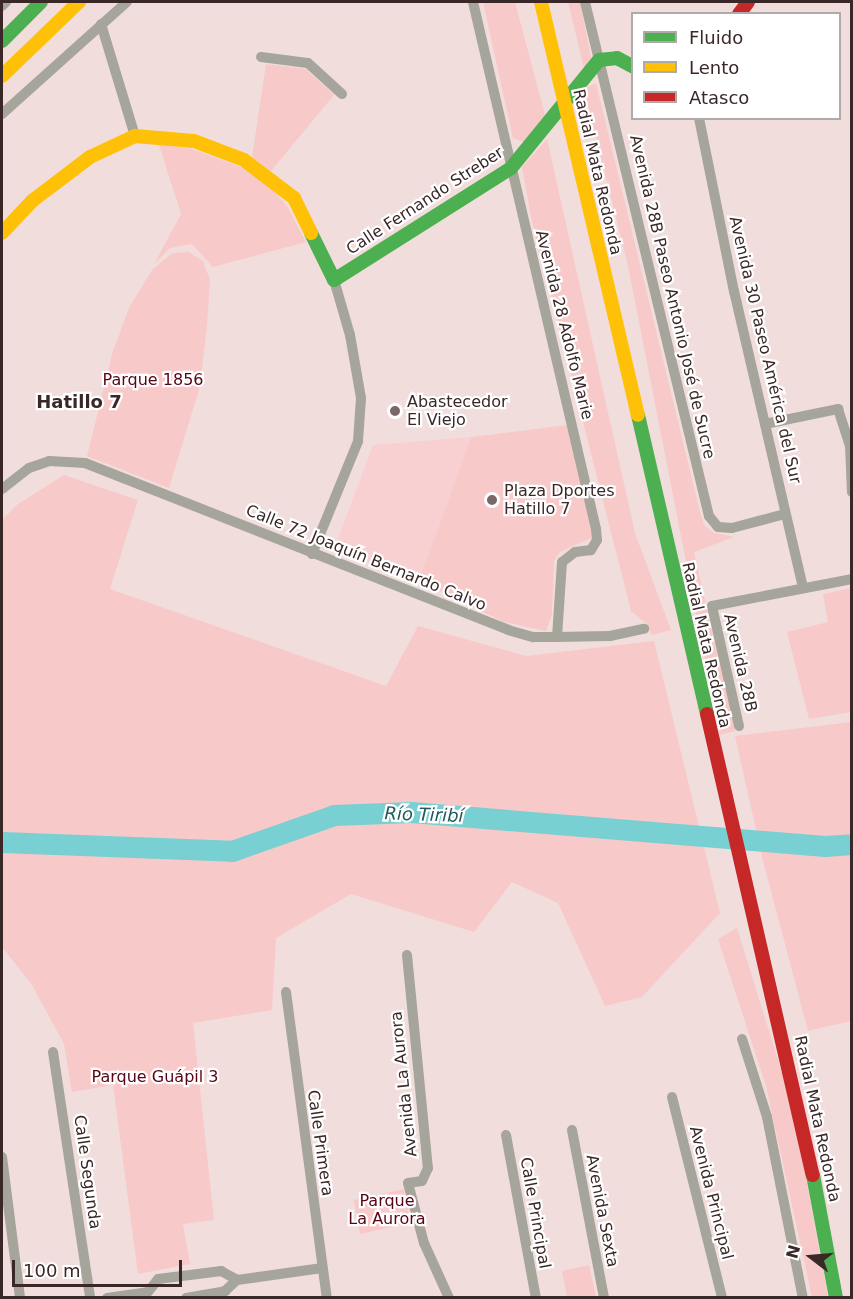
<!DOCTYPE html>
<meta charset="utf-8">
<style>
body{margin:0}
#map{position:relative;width:853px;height:1299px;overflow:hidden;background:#f2dddd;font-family:"DejaVu Sans",sans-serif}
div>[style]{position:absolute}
.built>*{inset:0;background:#f8d0d1}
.green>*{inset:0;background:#f8c9c9}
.river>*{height:21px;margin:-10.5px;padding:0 10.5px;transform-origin:10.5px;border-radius:10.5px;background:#78d0d3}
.street>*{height:10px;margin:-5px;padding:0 5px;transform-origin:5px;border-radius:5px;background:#a5a59c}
.fast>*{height:14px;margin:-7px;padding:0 7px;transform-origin:7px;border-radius:7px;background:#4caf50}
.slow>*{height:14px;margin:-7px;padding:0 7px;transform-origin:7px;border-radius:7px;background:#ffc107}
.jam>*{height:14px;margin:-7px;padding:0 7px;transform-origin:7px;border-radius:7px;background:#c62828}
.dots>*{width:16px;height:16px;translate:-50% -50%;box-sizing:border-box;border:3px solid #fff;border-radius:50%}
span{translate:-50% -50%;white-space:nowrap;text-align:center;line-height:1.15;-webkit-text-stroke:4.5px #fff;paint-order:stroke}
.street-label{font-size:16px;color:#3a2829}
.park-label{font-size:16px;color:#590316}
.poi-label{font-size:16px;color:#3a2829}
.left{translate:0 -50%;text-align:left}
.neighbourhood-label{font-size:18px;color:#3a2829;font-weight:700}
.water-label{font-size:18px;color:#225a5b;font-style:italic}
.frame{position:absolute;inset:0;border:3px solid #3a2829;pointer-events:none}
.legend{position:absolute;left:631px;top:12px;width:210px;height:108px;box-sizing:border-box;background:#fff;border:2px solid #b0a9a9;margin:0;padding:8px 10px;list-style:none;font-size:18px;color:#3a2829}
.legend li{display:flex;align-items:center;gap:12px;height:30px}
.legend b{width:30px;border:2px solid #b0a9a9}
.north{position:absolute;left:781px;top:1227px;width:60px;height:60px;-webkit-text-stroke:4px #fff;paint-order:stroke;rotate:286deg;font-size:16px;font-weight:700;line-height:24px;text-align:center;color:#3a2829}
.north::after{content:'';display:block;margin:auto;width:21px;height:27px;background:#3a2829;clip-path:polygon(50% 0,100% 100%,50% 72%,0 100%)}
.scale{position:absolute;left:12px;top:1260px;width:170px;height:27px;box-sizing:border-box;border:3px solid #3a2829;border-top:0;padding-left:8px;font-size:18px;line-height:21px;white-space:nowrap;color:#3a2829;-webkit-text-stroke:4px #fff;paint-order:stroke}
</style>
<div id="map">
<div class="built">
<i style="clip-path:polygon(471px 437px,419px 581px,334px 549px,373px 445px)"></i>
</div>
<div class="green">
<i style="clip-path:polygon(483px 2px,515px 2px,545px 115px,523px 142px,513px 138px)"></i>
<i style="clip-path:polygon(568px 2px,580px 2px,591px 57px,591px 64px,584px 68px)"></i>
<i style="clip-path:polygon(266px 64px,306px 69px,334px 95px,271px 171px,252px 157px)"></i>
<i style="clip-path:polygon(596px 83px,699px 508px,704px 525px,714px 533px,734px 537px,694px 552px,735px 731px,720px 735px,628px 266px,584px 89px)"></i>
<i style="clip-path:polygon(547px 139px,635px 533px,671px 630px,652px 635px,647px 624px,631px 611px,531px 217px,522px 167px)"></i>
<i style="clip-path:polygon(159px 145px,189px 148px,246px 169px,269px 185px,287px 206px,306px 242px,213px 267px,192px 244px,170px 248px,154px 264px,181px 214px)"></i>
<i style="clip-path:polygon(189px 252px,203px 261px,210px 280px,207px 326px,200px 386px,169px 488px,87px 456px,113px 351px,129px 308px,152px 270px,172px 253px)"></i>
<i style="clip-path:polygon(567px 425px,592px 531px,591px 538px,560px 552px,554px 561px,552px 614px,546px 631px,504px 622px,419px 581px,471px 437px)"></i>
<i style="clip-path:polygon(64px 475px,138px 500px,110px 589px,386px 686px,418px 626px,526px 656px,654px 641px,720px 913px,642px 997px,605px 1006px,558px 903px,512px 882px,474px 932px,351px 894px,276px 938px,272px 1010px,193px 1023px,214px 1220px,183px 1224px,190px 1264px,138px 1274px,113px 1085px,72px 1092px,64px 1044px,32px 985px,2px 947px,2px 520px,18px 504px)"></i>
<i style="clip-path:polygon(851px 588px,851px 712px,809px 719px,787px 632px,828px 622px,823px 594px)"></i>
<i style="clip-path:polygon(851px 722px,851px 1021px,808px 1031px,763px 861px,735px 736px)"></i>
<i style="clip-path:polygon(737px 928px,793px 1108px,828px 1297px,812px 1297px,766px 1086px,718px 939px)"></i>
<i style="clip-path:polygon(404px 1189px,411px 1223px,360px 1234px,354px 1200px)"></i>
<i style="clip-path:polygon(589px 1265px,596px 1297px,567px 1297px,562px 1271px)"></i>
</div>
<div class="river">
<i style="left:2px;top:842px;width:230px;rotate:2.2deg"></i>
<i style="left:232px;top:851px;width:108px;rotate:-19.4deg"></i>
<i style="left:334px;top:815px;width:77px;rotate:-2.2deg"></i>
<i style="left:411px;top:812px;width:415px;rotate:4.7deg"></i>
<i style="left:825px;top:846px;width:27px;rotate:-4deg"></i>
</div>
<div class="street">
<i style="left:473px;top:2px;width:541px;rotate:76.86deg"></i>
<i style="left:596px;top:529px;width:11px;rotate:85deg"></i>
<i style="left:597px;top:540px;width:12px;rotate:121deg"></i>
<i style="left:591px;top:550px;width:16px;rotate:173deg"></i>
<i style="left:575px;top:552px;width:16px;rotate:142deg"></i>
<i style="left:562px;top:562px;width:75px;rotate:93.8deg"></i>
<i style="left:585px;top:2px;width:529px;rotate:76.44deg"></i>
<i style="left:709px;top:516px;width:14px;rotate:51deg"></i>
<i style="left:718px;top:527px;width:14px;rotate:4deg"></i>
<i style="left:732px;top:528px;width:55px;rotate:-14.8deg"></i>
<i style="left:2px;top:6px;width:6px;rotate:-45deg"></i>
<i style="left:101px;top:24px;width:117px;rotate:73.1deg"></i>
<i style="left:261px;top:57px;width:47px;rotate:7.3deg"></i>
<i style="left:308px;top:63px;width:46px;rotate:42.4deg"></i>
<i style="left:2px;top:114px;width:168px;rotate:-41.9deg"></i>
<i style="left:699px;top:118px;width:177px;rotate:78.6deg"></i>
<i style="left:734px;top:291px;width:305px;rotate:76.9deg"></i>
<i style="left:765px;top:424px;width:75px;rotate:-11.6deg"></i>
<i style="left:838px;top:409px;width:38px;rotate:72deg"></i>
<i style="left:850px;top:445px;width:47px;rotate:87.6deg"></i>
<i style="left:2px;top:489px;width:34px;rotate:-38deg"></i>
<i style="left:29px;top:468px;width:21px;rotate:-19deg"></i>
<i style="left:49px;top:461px;width:36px;rotate:3deg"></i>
<i style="left:85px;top:463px;width:455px;rotate:21.5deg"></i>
<i style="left:508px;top:630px;width:26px;rotate:16deg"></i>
<i style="left:533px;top:637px;width:24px"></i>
<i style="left:557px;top:637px;width:53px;rotate:-1.1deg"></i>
<i style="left:610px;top:636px;width:35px;rotate:-12deg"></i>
<i style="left:312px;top:554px;width:122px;rotate:-67.8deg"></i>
<i style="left:358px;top:441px;width:43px;rotate:-86deg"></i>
<i style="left:361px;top:398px;width:64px;rotate:-99.9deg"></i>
<i style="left:350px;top:335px;width:57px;rotate:-106.2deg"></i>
<i style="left:739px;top:726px;width:123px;rotate:-102.7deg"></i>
<i style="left:712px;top:606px;width:143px;rotate:-10.9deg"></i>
<i style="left:407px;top:955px;width:214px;rotate:84.4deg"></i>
<i style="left:428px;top:1168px;width:14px;rotate:115deg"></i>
<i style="left:422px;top:1181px;width:14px;rotate:172deg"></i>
<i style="left:408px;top:1183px;width:62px;rotate:75.1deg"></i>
<i style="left:424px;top:1243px;width:60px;rotate:65.6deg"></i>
<i style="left:286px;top:992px;width:309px;rotate:82.4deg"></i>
<i style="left:742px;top:1039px;width:82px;rotate:72.2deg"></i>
<i style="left:767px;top:1117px;width:185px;rotate:78.8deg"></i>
<i style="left:53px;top:1052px;width:249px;rotate:81.4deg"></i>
<i style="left:672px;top:1097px;width:207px;rotate:76deg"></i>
<i style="left:572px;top:1130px;width:171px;rotate:79.2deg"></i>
<i style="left:506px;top:1135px;width:166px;rotate:79.6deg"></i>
<i style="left:2px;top:1157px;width:142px;rotate:82.7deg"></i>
<i style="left:107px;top:1298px;width:41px;rotate:-8.3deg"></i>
<i style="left:148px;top:1292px;width:16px;rotate:-52deg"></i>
<i style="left:158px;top:1279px;width:64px;rotate:-7.2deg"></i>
<i style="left:221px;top:1271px;width:18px;rotate:29deg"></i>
<i style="left:186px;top:1298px;width:40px;rotate:-10deg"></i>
<i style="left:225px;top:1291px;width:16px;rotate:-43deg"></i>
<i style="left:237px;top:1280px;width:86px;rotate:-8deg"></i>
</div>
<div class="fast">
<i style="left:2px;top:41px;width:55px;rotate:-45deg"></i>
<i style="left:311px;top:233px;width:52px;rotate:63.9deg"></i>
<i style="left:334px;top:280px;width:209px;rotate:-32.3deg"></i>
<i style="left:511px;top:168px;width:139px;rotate:-50.8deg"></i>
<i style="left:599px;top:60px;width:18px;rotate:-6deg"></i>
<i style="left:617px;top:58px;width:17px;rotate:28deg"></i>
<i style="left:638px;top:415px;width:307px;rotate:77deg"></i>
<i style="left:813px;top:1175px;width:125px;rotate:79.4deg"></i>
</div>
<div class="slow">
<i style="left:541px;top:2px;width:424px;rotate:76.8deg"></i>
<i style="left:2px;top:76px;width:107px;rotate:-43.9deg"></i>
<i style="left:2px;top:233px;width:44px;rotate:-46.8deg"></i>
<i style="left:32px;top:201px;width:73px;rotate:-37.2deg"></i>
<i style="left:90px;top:157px;width:50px;rotate:-25deg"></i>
<i style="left:135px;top:136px;width:59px;rotate:4.8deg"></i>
<i style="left:194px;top:141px;width:53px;rotate:20.8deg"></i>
<i style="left:244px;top:160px;width:63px;rotate:37.2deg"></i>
<i style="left:294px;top:198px;width:39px;rotate:64deg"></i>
</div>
<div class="jam">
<i style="left:739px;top:14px;width:15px;rotate:-53deg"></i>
<i style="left:707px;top:714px;width:473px;rotate:77.1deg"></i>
</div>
<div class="dots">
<i style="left:395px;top:411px;background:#7a6768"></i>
<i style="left:492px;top:500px;background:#7a6768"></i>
</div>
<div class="street-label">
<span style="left:597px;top:172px;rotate:77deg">Radial Mata Redonda</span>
<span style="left:425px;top:201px;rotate:-33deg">Calle Fernando Streber</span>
<span style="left:672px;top:297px;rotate:77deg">Avenida 28B Paseo Antonio José de Sucre</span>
<span style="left:564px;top:325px;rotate:76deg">Avenida 28 Adolfo Marie</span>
<span style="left:765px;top:350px;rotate:77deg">Avenida 30 Paseo América del Sur</span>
<span style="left:366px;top:558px;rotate:22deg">Calle 72 Joaquín Bernardo Calvo</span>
<span style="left:706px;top:645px;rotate:77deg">Radial Mata Redonda</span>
<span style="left:740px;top:663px;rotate:77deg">Avenida 28B</span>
<span style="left:404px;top:1084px;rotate:-96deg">Avenida La Aurora</span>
<span style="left:817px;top:1119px;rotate:78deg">Radial Mata Redonda</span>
<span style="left:320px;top:1143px;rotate:82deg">Calle Primera</span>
<span style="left:87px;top:1172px;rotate:82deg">Calle Segunda</span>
<span style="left:711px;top:1193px;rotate:76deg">Avenida Principal</span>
<span style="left:602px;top:1211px;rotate:79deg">Avenida Sexta</span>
<span style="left:535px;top:1213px;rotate:80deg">Calle Principal</span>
</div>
<div class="park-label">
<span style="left:153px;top:380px">Parque 1856</span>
<span style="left:155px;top:1077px">Parque Guápil 3</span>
<span style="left:387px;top:1210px">Parque<br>La Aurora</span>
</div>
<div class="poi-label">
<span class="left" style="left:407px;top:411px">Abastecedor<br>El Viejo</span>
<span class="left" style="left:504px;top:500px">Plaza Dportes<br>Hatillo 7</span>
</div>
<div class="neighbourhood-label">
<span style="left:79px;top:402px">Hatillo 7</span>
</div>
<div class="water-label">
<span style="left:424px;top:815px;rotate:2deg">Río Tiribí</span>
</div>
<div class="frame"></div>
<ul class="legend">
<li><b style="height:8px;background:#4caf50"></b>Fluido</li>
<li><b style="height:8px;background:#ffc107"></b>Lento</li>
<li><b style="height:8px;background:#c62828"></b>Atasco</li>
</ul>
<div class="north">N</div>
<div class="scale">100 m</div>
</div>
